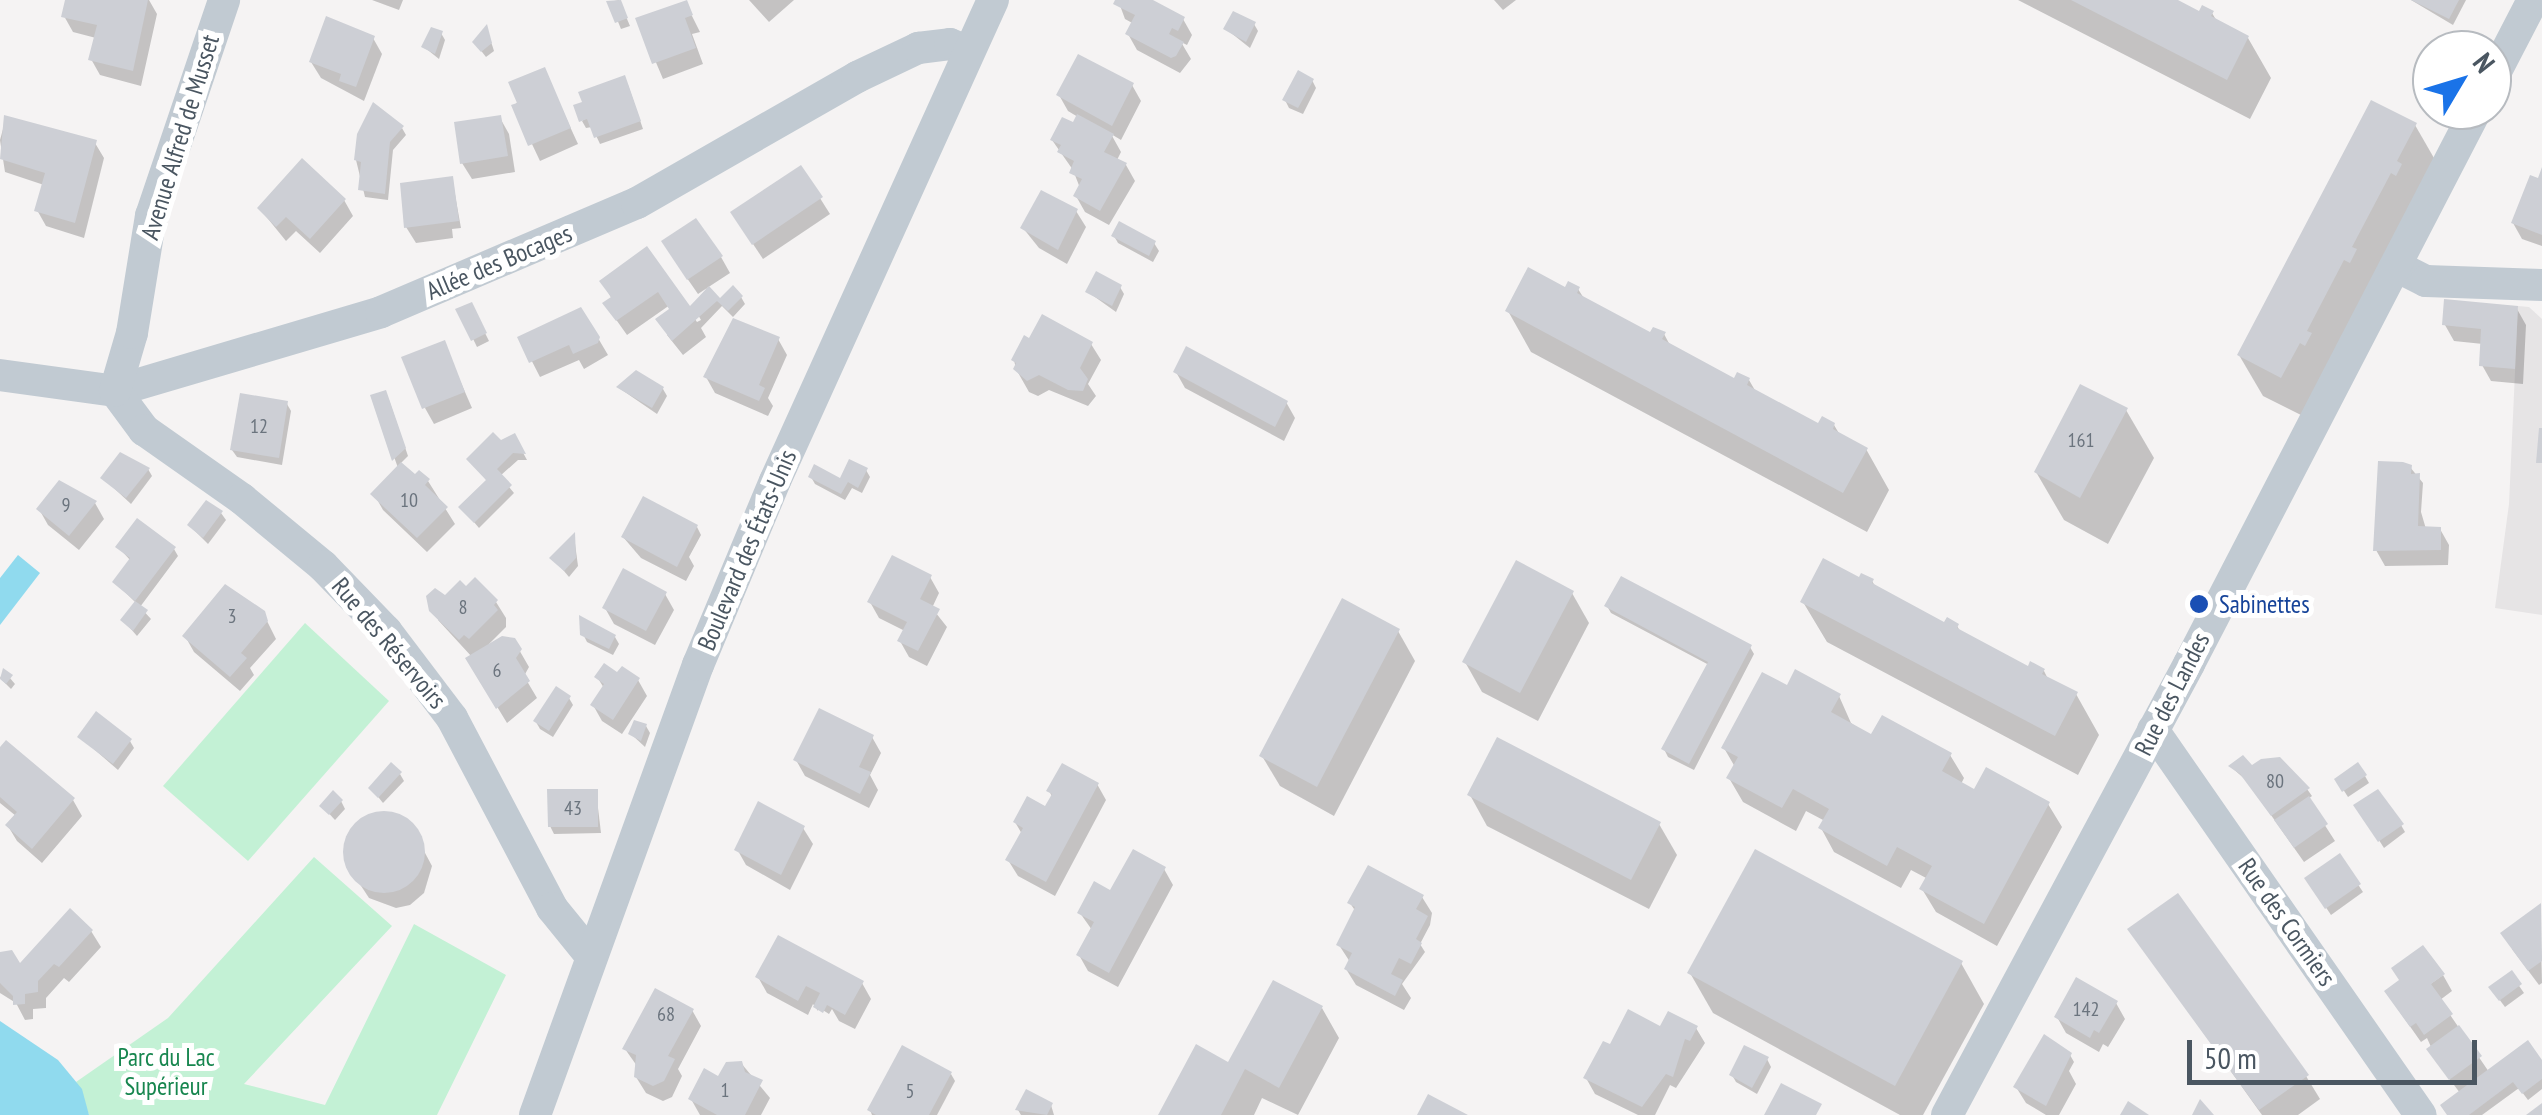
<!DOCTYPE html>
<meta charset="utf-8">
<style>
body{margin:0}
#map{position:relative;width:2542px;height:1115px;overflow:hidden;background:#f5f3f3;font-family:"PT Sans Narrow",sans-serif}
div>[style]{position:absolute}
.education>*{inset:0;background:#e6e4e5}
.green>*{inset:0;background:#c3f1d5}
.water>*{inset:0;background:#90daee}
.shadow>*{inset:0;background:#0003}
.building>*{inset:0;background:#cdcfd5}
.round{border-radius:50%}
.street>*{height:32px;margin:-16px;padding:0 16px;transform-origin:16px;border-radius:16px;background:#c1cad2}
.dots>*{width:28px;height:28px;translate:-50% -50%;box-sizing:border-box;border:5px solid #fff;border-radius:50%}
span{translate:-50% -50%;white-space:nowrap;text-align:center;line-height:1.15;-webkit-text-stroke:10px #fff;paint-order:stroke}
.number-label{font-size:20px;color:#6b747e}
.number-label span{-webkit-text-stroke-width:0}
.street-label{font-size:25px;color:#4a5661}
.transit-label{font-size:25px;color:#164399}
.left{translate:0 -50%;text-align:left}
.park-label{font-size:25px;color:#17864f}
.north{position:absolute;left:2412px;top:30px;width:100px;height:100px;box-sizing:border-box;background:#fff;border:2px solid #b7bbc0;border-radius:50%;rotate:52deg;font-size:28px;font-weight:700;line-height:40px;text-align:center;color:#4a5661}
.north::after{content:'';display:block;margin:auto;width:35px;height:45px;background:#1a73e8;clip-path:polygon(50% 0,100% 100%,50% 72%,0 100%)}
.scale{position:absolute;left:2187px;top:1040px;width:290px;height:45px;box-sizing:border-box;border:5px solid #4a5661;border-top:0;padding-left:12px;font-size:30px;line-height:35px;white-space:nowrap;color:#4a5661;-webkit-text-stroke:8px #fff;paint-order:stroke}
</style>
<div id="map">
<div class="education">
<i style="clip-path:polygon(2518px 306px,2529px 307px,2542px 319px,2542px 615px,2495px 608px,2509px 504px)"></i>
</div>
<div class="green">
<i style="clip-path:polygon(305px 623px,389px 701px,248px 861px,163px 786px)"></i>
<i style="clip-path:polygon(314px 857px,392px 926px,244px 1084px,325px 1105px,414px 924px,506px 975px,437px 1115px,89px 1115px,76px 1082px,168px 1018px)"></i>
</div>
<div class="water">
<i style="clip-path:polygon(18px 555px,40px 573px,0 625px,0 578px)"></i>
<i style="clip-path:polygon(0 1021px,58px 1060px,82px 1089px,89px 1115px,0 1115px)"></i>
</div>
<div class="shadow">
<i style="clip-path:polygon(68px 0,149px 0,157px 14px,141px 86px,100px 75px,91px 59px,96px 38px,73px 32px,64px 16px)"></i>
<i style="clip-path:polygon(372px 0,403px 0,399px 10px)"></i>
<i style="clip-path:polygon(619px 0,630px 26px,621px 29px,610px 2px)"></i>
<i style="clip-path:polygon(749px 0,794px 0,769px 22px)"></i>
<i style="clip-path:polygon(1118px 0,1148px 0,1183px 19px,1192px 35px,1187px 45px,1181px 42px,1191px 59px,1180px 73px,1137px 50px,1128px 34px,1134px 24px,1125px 19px)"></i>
<i style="clip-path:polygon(1494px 0,1516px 0,1503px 10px)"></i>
<i style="clip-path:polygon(2018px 0,2173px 0,2200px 14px,2212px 13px,2218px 23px,2248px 38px,2271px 78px,2250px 119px)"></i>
<i style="clip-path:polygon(2411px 0,2466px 0,2453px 25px)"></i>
<i style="clip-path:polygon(685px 2px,700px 32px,692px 34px,703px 64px,663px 79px,638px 20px)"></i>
<i style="clip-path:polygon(1254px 24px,1258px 31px,1250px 48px,1226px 29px)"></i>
<i style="clip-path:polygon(487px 29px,494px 51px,486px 57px,475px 43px)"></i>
<i style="clip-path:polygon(441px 33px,445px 40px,439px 59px,424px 47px)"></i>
<i style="clip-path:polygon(373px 38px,382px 54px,364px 101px,321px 78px,311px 62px)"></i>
<i style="clip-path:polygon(544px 70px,578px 144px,540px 161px,514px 106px)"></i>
<i style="clip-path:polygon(1312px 80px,1316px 88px,1303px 114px,1289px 108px,1285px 100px)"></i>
<i style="clip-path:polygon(628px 85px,643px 129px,600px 144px,592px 127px,586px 128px,582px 121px)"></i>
<i style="clip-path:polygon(1132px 85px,1141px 101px,1121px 140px,1111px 134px,1121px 152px,1117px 160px,1126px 165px,1135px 181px,1109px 225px,1085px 212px,1076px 196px,1080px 188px,1073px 170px,1052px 140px,1073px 127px,1078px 117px,1068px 111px,1059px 95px)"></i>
<i style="clip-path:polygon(6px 118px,95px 143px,104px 158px,84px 238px,46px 226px,37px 210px,44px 185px,5px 172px,0 140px)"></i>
<i style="clip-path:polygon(500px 118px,509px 134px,515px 172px,472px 179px,462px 163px)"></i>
<i style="clip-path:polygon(2415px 125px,2438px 165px,2305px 417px,2263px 396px,2239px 355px)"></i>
<i style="clip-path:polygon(402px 128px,406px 135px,393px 150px,388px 200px,365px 197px,356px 160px)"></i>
<i style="clip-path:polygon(801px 168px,830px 214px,763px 259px,743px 229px)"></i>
<i style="clip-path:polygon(452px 178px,461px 228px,452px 229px,453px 238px,416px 243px,406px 227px)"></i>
<i style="clip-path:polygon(2542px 182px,2542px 246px,2522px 239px,2513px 223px)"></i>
<i style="clip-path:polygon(344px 200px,353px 216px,320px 253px,296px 231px,286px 241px,260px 209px)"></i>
<i style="clip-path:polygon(1076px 211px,1086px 227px,1067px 264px,1039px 248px,1023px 228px)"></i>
<i style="clip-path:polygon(1114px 236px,1154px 243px,1159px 251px,1153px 262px,1118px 243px)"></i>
<i style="clip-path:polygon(647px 250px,697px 322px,701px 320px,693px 306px,707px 288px,698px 294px,673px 258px,721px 257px,730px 273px,707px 288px,718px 299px,741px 297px,745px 304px,733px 317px,722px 306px,701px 328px,706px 337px,683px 355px,667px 335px,680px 304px,677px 300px,627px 335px,605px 304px,612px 299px,602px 282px)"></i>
<i style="clip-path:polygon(1120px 287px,1124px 294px,1116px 312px,1088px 292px)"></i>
<i style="clip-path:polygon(1578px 289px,1585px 300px,1651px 335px,1664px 334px,1671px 347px,1735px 381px,1749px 380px,1756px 392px,1819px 427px,1834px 425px,1840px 435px,1866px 449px,1889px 490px,1867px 532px,1531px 352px,1508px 311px)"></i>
<i style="clip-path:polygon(471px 305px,489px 341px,477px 347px,459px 310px)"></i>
<i style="clip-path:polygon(2517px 309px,2526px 325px,2523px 384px,2491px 381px,2482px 365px,2483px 344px,2454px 341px,2445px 325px)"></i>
<i style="clip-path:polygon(520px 338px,598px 338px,608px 355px,584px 369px,579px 360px,540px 377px)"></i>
<i style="clip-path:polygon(778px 339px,787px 355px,768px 398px,773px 406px,768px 416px,715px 393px,706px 377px)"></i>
<i style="clip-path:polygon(444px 344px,472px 408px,434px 424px,425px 408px)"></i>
<i style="clip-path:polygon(1091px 344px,1101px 360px,1088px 384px,1096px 396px,1088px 406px,1049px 390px,1038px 396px,1029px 392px,1016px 369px,1014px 360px)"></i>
<i style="clip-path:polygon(1176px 372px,1286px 402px,1295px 418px,1284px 441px,1185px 388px)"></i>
<i style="clip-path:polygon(619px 388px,663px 389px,667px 396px,657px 414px)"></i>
<i style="clip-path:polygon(373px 397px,389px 400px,408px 456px,400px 464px,415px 478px,428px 481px,455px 524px,427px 552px,383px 510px,374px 494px,398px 468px)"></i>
<i style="clip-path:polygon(287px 404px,291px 411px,282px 465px,237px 457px,232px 450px)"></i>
<i style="clip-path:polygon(2126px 410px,2154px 458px,2108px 544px,2064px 520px,2036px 472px)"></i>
<i style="clip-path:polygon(514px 436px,527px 460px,518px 460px,500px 476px,514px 493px,479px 528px,462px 508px,488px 482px,469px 459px)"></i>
<i style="clip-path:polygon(2410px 467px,2423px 483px,2421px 512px,2426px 529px,2440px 529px,2449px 545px,2448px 565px,2385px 566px,2376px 550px)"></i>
<i style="clip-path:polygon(148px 469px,152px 476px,131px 504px,103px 478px)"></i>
<i style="clip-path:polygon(866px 470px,870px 477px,862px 493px,852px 488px,845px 500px,815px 484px,811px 477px,841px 481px)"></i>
<i style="clip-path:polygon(95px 503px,104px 519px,79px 550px,48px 525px,39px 509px)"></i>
<i style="clip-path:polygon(221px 513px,226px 520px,208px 544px,190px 526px)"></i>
<i style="clip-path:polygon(697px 527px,701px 535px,689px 557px,694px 566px,686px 581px,641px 558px,623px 537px)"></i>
<i style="clip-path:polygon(574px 536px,578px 566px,569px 577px,553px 558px)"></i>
<i style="clip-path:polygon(118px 547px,174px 549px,178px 556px,140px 607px,151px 619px,137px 636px,123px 620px,136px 603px,115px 582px,131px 561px)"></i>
<i style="clip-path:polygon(930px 577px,939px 593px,932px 608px,947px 627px,927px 666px,909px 657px,900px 641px,905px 631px,879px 618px,870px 602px)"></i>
<i style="clip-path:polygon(1860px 580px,1872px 581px,1877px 589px,1945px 625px,1957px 626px,1962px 634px,2029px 669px,2044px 671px,2048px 679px,2076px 694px,2099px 735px,2078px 775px,1827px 642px,1803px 602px)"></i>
<i style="clip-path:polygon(1572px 593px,1589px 623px,1538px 721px,1482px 692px,1465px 662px)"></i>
<i style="clip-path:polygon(665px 594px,674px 610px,655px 645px,614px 624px,605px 608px)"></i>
<i style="clip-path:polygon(445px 598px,496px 602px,506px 618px,506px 627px,489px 644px,514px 641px,529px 667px,524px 676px,537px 698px,507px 723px,468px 659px,472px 657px,438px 620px)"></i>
<i style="clip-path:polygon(1607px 606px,1750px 647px,1754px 654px,1694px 770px,1668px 757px,1664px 749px,1709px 665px,1611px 613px)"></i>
<i style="clip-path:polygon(263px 613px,276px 639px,250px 668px,254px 675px,240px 691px,194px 652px,185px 636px)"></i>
<i style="clip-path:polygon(1398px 631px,1415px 661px,1334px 816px,1280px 786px,1262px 756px)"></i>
<i style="clip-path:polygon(583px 634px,615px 637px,619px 644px,613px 655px,587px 642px)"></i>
<i style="clip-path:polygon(4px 671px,15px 684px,11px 689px,0 678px)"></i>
<i style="clip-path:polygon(618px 675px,638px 680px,647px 696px,622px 734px,602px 721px,593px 705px,604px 688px,597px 677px)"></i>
<i style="clip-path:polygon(1788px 688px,1839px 696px,1851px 723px,1872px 738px,1950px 755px,1964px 778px,1961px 784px,1975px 792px,2048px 804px,2062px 827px,1997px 946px,1936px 912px,1922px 889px,1928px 879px,1911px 870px,1901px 888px,1834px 852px,1821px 828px,1825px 821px,1806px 811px,1796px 831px,1743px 802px,1729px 778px,1735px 767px,1724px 748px)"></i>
<i style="clip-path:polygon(569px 698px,573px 705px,553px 737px,540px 729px,536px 722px)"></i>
<i style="clip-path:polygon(646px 726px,650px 733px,645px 747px,631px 734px)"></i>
<i style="clip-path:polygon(80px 737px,130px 741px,134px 748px,118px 770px)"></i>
<i style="clip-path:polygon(872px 737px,881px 753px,870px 775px,878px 790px,869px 808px,805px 776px,796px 760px)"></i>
<i style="clip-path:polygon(0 751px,73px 800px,82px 816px,42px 863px,17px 841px,8px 826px,16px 816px,0 803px)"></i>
<i style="clip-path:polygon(2231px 767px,2252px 769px,2307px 789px,2312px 796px,2308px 799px,2335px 841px,2304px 862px,2247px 781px)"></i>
<i style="clip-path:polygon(400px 774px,404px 781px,383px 803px,371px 788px)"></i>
<i style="clip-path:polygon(2365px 776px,2369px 783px,2348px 797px,2337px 780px)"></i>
<i style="clip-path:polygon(1097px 784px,1106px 800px,1055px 896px,1018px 876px,1008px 860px,1022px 834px,1015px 822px,1046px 809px,1053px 798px,1049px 791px)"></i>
<i style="clip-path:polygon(596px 791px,601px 833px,554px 834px,550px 826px)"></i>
<i style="clip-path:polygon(1470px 795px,1659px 824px,1677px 855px,1649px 909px,1487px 826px)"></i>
<i style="clip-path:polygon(341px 801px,345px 809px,335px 820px,322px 806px)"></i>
<i style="clip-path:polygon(2357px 806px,2401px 825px,2405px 832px,2384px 848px)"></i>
<i style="clip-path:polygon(383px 814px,409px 823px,432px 866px,424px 893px,410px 905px,396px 908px,369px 898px,350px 869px,346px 851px,357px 825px)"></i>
<i style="clip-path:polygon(803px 828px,813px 844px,790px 890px,746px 865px,737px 849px)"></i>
<i style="clip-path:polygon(2339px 856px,2363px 892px,2331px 915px,2307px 879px)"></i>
<i style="clip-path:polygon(1164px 869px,1173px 885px,1118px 987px,1088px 971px,1079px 955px,1092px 930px,1080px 913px)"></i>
<i style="clip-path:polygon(1422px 897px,1432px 913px,1430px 925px,1420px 944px,1425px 952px,1402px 984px,1411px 998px,1404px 1010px,1356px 985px,1346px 969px,1350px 962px,1339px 945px,1356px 912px,1350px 903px)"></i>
<i style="clip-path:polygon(2540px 907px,2542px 983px,2539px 985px,2512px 949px)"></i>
<i style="clip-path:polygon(2130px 930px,2306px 1076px,2320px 1099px,2298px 1115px,2262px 1115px)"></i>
<i style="clip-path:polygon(91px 931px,101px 947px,69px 982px,64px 978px,46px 998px,46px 1008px,33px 1009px,33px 1019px,25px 1020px,16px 1003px,0 993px,0 962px,19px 967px)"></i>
<i style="clip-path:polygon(1961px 963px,1984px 1004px,1923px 1115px,1900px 1115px,1713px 1013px,1690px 973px)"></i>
<i style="clip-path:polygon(2511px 974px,2524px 993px,2505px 1007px,2496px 995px)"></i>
<i style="clip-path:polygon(2443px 975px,2452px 991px,2440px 1000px,2489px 1072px,2542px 1064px,2542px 1089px,2528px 1100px,2519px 1088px,2482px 1115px,2449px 1115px,2460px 1093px,2439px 1065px,2427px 1038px,2421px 1042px,2397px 1008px)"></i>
<i style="clip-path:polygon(758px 977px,862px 983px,871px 999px,855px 1029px,839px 1021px,832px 1009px,829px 1014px,818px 1007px,818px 1011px,813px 1004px,808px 1015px,767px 993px)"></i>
<i style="clip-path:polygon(2116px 1003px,2125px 1019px,2108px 1047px,2103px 1044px,2099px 1052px,2066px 1033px,2057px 1017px)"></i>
<i style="clip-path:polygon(1322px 1008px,1339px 1038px,1298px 1115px,1262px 1098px,1254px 1115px,1161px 1115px)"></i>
<i style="clip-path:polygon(692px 1010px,701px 1026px,678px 1069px,682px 1076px,672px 1097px,663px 1101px,646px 1093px,636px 1077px,637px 1066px,625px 1049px)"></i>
<i style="clip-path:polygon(1696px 1028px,1705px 1043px,1676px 1088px,1670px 1085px,1655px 1115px,1638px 1115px,1595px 1094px,1586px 1078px,1611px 1047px,1661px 1029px)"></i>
<i style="clip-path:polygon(2070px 1055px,2074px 1062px,2069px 1071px,2076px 1084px,2059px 1115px,2046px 1115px,2026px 1103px,2016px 1087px)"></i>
<i style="clip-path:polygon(1767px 1059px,1771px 1067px,1757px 1094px,1736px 1082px,1732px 1075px)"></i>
<i style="clip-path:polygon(741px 1063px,770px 1098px,761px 1115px,700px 1115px,691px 1099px)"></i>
<i style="clip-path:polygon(951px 1074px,955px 1081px,937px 1115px,872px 1115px,870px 1110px)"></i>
<i style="clip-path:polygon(1051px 1105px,1054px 1115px,1021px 1115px,1018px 1110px)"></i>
</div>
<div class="building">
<i style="clip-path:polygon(65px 0,148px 0,133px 71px,88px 60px,97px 25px,61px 17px)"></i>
<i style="clip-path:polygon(621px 0,628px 18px,615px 23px,606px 1px)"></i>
<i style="clip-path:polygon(687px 0,693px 15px,685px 18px,696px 48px,652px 64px,635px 18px)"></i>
<i style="clip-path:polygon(1115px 0,1153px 0,1185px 17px,1178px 31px,1172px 28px,1169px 34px,1184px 42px,1176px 56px,1171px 58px,1125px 34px,1135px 15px,1113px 4px)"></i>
<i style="clip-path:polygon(2071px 0,2178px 0,2199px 11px,2202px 5px,2214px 11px,2211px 16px,2249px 36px,2227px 80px)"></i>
<i style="clip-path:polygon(2411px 0,2459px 0,2449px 19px)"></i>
<i style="clip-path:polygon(1233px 11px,1256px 22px,1246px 42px,1223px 29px)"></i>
<i style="clip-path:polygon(326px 16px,375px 36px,356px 87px,339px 81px,341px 74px,309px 62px)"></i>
<i style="clip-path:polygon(487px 24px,492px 43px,481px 52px,472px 42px)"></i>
<i style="clip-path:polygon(431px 27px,443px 31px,435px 54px,421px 47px)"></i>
<i style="clip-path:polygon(1078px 54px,1134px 83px,1112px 126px,1056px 95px)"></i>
<i style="clip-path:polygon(545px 67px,571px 128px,528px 146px,511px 105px,517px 103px,508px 82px)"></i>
<i style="clip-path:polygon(1298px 70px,1314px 79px,1298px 108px,1282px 100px)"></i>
<i style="clip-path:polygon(625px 75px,641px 121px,594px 138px,587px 119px,579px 122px,573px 105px,582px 102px,578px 92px)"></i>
<i style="clip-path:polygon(2371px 100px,2417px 123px,2397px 161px,2402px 164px,2396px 176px,2391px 173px,2352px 247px,2357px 249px,2350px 263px,2344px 260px,2307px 331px,2312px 333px,2305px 346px,2300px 343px,2281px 378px,2237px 355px)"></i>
<i style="clip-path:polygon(373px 102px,404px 126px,390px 142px,385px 194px,358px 190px,361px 162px,354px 160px,357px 134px)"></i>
<i style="clip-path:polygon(1077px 114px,1114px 134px,1104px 152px,1127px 163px,1100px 211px,1073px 196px,1082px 179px,1069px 173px,1074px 161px,1057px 152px,1061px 145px,1050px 140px,1062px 117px,1073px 122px)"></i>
<i style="clip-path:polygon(4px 115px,97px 140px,75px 223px,34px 211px,45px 173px,0 159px)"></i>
<i style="clip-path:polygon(501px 115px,508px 156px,460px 164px,454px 122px)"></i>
<i style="clip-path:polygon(302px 158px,346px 199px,310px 239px,286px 217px,276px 227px,257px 208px)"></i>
<i style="clip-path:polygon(801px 165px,823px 197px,752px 245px,730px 212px)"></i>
<i style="clip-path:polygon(2542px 167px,2542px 235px,2511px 223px,2530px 175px,2538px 178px)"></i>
<i style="clip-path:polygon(453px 176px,459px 221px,404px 228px,400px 183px)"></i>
<i style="clip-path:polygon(1041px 190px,1078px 209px,1058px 250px,1020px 228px)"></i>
<i style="clip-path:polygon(696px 218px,723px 256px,687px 280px,661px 241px)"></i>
<i style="clip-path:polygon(1119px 221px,1156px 241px,1149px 256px,1111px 236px)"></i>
<i style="clip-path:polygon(647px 246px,690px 306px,709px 286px,720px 298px,733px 285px,743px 296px,728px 311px,717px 301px,672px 341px,655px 319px,669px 309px,658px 292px,616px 321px,602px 303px,611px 297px,599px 281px)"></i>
<i style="clip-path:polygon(1528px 267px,1565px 287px,1568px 281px,1580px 287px,1577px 293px,1650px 332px,1653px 327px,1666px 332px,1662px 339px,1734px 378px,1737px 372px,1750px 378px,1747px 385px,1818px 423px,1822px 416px,1835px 423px,1833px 429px,1868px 448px,1843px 493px,1505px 311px)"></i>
<i style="clip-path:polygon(1096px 271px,1122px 285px,1112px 306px,1085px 292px)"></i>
<i style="clip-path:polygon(2444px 299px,2518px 306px,2515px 369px,2479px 366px,2481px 329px,2442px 325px)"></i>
<i style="clip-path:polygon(472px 302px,487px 333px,471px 341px,455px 309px)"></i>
<i style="clip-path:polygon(581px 307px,600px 337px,598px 343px,573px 354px,569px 345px,529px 363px,517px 337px)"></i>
<i style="clip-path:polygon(1042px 314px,1093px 342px,1080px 368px,1088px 379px,1083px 391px,1068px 390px,1039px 375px,1027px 381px,1013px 369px,1016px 363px,1011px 360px,1024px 335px,1029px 338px)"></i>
<i style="clip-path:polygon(733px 318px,780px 337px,759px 385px,765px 388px,759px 401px,703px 377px)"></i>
<i style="clip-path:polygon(445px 340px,465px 392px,422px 409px,401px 357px)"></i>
<i style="clip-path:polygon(1186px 346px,1288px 401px,1275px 427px,1173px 372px)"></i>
<i style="clip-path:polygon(636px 370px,664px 387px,652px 408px,616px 387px)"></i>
<i style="clip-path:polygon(2080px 384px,2128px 408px,2080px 498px,2034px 472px)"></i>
<i style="clip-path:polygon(386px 390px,406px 448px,392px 461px,370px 395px)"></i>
<i style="clip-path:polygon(240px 393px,288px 401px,279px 458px,230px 450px)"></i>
<i style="clip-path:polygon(2539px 428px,2542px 428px,2542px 463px,2536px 463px)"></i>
<i style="clip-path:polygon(493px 432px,501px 440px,515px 433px,526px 454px,513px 453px,497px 469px,512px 485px,474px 523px,458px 507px,486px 480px,466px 459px)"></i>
<i style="clip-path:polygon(120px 452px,150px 468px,126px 498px,100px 478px)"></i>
<i style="clip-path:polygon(849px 459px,868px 468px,858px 488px,848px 482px,841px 494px,808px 477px,814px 464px,840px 478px)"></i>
<i style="clip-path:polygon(2378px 461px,2403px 462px,2412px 465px,2411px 474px,2420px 473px,2418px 526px,2441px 527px,2441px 550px,2373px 551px)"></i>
<i style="clip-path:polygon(401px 462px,415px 474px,419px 470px,430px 479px,425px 485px,448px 507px,417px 538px,370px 494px)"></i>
<i style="clip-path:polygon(59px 480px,97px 501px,69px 536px,36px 509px)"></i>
<i style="clip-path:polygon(643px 496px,698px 525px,677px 567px,621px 537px)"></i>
<i style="clip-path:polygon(206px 500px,223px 511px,203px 538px,187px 525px)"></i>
<i style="clip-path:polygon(137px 518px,176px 547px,135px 601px,112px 582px,130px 558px,115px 547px)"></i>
<i style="clip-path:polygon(575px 532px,576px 558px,564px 571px,549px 558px)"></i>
<i style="clip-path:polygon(892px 555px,932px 575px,920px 599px,940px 609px,918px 651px,897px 641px,907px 622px,867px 602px)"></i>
<i style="clip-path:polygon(1823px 558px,1859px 577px,1861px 573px,1874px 579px,1872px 583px,1944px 622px,1947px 617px,1959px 624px,1957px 628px,2028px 666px,2030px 661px,2045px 669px,2042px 674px,2078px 692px,2055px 736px,1800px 602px)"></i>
<i style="clip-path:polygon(1516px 560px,1574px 591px,1520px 693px,1462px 662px)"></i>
<i style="clip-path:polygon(623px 568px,667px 592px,646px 631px,602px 608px)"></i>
<i style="clip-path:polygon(1621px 576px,1752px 645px,1689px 764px,1661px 749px,1708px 662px,1604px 606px)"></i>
<i style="clip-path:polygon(475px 577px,498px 600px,494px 605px,498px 610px,469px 639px,464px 635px,459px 640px,429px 611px,426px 596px,435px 588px,445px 595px,460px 580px,466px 586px)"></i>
<i style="clip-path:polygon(225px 584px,265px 611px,268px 621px,241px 653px,247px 658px,230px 677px,182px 636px)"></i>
<i style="clip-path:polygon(1342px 598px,1400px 629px,1317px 787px,1259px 756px)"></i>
<i style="clip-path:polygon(135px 601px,148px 610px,133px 631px,120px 620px)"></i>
<i style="clip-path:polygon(579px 615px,616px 635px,609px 649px,580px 635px)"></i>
<i style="clip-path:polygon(502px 636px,515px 638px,522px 649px,516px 658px,530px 681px,496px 709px,465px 658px)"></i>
<i style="clip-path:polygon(604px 663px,617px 672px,622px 666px,640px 678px,613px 720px,590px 705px,604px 684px,594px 677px)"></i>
<i style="clip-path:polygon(3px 668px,13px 675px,6px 684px,0 679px)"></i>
<i style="clip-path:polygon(1795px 669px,1841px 694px,1831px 712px,1871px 734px,1882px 715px,1952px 753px,1942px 771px,1974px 789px,1986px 767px,2050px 802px,1984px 924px,1919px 889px,1932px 866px,1897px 847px,1887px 866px,1818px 828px,1829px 809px,1793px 789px,1782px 808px,1726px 778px,1738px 757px,1721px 748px,1762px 672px,1787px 685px)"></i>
<i style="clip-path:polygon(556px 686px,571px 696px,549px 731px,533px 721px)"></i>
<i style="clip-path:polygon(819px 708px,874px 735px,859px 767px,871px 772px,860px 794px,793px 760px)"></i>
<i style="clip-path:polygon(96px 711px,132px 739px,113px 764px,77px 737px)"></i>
<i style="clip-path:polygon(634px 720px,647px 724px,641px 741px,628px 734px)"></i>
<i style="clip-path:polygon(1497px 737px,1661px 822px,1631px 880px,1467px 795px)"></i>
<i style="clip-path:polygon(6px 740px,75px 798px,32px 849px,5px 825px,17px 812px,0 797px,0 747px)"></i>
<i style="clip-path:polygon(2243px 755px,2252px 765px,2261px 759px,2280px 757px,2310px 788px,2271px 816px,2240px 774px,2228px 766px)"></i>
<i style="clip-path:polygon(391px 762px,402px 772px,378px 798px,368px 788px)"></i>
<i style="clip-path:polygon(2358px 762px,2367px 775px,2342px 792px,2334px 779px)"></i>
<i style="clip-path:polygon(1062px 763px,1099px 783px,1046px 882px,1005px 860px,1023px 828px,1013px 822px,1027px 796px,1045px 806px,1052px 794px,1046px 791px)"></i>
<i style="clip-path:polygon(547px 789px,598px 789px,598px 827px,548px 827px)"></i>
<i style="clip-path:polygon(2378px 789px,2404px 824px,2378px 842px,2353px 805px)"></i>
<i style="clip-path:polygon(333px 790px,343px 800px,329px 815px,319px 806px)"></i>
<i style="clip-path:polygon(2309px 796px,2328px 824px,2294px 848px,2274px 820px)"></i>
<i style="clip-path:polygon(758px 801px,805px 826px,781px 875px,734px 850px)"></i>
<i class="round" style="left:343px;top:811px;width:82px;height:82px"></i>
<i style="clip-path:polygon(1133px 849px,1166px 867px,1109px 973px,1076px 955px,1094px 922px,1077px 913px,1094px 881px,1110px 890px)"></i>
<i style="clip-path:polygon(1755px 849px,1963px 961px,1895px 1086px,1687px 973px)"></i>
<i style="clip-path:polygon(2340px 853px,2361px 884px,2325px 909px,2304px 878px)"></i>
<i style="clip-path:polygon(1368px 865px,1424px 895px,1416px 909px,1428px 916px,1416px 939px,1422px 943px,1411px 964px,1399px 958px,1391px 974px,1403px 980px,1395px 996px,1344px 969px,1352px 953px,1336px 945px,1355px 907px,1347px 903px)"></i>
<i style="clip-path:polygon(2178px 893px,2309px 1075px,2259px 1110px,2127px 929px)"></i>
<i style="clip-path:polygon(2541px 903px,2542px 961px,2528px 971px,2500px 933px)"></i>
<i style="clip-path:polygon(70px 908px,93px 930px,59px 967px,54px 964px,38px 981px,38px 992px,25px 994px,25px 1004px,13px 1005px,13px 996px,0 983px,0 952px,12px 950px,20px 963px)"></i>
<i style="clip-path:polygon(778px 935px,864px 981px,845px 1015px,827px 1005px,823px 1013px,813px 1007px,820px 993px,806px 986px,798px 1001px,755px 977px)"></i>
<i style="clip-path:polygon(2423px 945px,2445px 974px,2431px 984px,2453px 1014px,2424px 1035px,2416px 1023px,2410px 1027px,2384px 991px,2399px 980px,2391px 968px)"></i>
<i style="clip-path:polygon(2512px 970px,2522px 984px,2499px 1001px,2488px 987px)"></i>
<i style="clip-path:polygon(2076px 977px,2118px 1001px,2099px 1033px,2094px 1030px,2090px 1038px,2054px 1017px)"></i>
<i style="clip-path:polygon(1273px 980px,1323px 1006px,1279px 1088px,1245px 1069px,1221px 1115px,1158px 1115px,1196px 1044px,1228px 1062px)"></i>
<i style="clip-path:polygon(655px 988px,694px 1009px,668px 1056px,675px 1059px,664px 1081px,653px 1086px,634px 1077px,636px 1055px,622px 1049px)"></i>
<i style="clip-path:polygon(1628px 1009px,1660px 1026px,1668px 1011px,1698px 1026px,1690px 1041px,1685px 1039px,1673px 1077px,1666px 1074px,1642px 1107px,1583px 1078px,1603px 1041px,1610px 1044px)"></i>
<i style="clip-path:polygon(2459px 1025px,2482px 1056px,2449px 1080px,2426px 1049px)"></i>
<i style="clip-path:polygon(2044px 1034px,2072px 1053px,2046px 1106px,2013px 1087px)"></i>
<i style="clip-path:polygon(2528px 1040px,2542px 1060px,2542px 1079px,2522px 1094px,2513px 1082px,2469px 1115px,2447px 1115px,2440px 1105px)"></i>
<i style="clip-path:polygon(902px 1045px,952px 1072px,929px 1115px,876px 1115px,867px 1110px)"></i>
<i style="clip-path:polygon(1744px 1045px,1769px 1057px,1752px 1088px,1729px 1075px)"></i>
<i style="clip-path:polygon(742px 1061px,745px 1072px,763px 1080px,745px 1115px,717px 1115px,688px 1099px,704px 1068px,718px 1076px,726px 1062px)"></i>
<i style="clip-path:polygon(1781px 1083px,1822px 1104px,1816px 1115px,1764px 1115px)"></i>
<i style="clip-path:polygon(1026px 1089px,1053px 1103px,1047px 1115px,1015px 1110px)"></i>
<i style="clip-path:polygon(1428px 1094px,1468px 1115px,1417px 1115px)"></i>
<i style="clip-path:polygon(2200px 1099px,2214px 1115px,2192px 1115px)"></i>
<i style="clip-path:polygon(2128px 1101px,2149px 1115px,2120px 1115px)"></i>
<i style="clip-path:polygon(2542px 1103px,2542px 1115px,2526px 1115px)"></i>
</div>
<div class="street">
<i style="left:2492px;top:79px;width:89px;rotate:-62.6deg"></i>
<i style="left:2398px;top:267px;width:31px;rotate:27deg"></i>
<i style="left:2426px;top:281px;width:116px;rotate:2deg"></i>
<i style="left:0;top:375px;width:116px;rotate:7.9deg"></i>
<i style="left:115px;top:391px;width:277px;rotate:-16.5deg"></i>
<i style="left:381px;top:312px;width:278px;rotate:-23.1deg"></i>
<i style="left:637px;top:203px;width:254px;rotate:-29.8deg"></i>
<i style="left:857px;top:77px;width:68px;rotate:-25.4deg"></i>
<i style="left:918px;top:48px;width:32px;rotate:-7deg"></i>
<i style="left:950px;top:44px;width:18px;rotate:22deg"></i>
<i style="left:115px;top:391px;width:49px;rotate:53.4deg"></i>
<i style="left:144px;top:430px;width:120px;rotate:35.1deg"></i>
<i style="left:242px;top:499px;width:105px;rotate:39.6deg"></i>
<i style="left:323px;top:566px;width:91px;rotate:45.9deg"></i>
<i style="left:386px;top:631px;width:109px;rotate:52.8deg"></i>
<i style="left:452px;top:718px;width:215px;rotate:62.2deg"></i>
<i style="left:552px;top:908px;width:62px;rotate:50.9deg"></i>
<i style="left:115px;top:391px;width:60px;rotate:-73.7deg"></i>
<i style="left:132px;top:333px;width:119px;rotate:-80.8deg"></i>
<i style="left:151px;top:216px;width:228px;rotate:-71.3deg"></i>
<i style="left:2153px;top:730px;width:469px;rotate:55.2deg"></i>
<i style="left:535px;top:1115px;width:479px;rotate:-70.1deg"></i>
<i style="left:698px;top:665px;width:199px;rotate:-67.3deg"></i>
<i style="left:775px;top:481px;width:528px;rotate:-65.62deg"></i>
<i style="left:1947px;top:1115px;width:512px;rotate:-61.78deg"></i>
<i style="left:2189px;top:664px;width:624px;rotate:-62.61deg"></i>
</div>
<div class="dots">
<i style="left:2199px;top:604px;background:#1a4fb4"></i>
</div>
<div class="number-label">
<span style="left:259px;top:426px">12</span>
<span style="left:2081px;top:440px">161</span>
<span style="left:409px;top:500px">10</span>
<span style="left:66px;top:505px">9</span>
<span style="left:463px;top:607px">8</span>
<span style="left:232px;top:616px">3</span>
<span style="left:497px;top:670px">6</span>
<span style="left:2275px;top:781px">80</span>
<span style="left:573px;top:808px">43</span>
<span style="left:2086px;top:1009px">142</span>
<span style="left:666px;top:1014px">68</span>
<span style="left:725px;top:1090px">1</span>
<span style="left:910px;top:1091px">5</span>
</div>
<div class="street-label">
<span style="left:180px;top:137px;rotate:-73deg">Avenue Alfred de Musset</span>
<span style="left:499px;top:262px;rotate:-23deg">Allée des Bocages</span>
<span style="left:747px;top:550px;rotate:-67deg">Boulevard des États-Unis</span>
<span style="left:389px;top:643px;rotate:50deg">Rue des Réservoirs</span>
<span style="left:2172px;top:694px;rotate:-63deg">Rue des Landes</span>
<span style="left:2287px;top:922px;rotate:55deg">Rue des Cormiers</span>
</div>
<div class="transit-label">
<span class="left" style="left:2219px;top:604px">Sabinettes</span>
</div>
<div class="park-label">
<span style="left:166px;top:1072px">Parc du Lac<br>Supérieur</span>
</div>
<div class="north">N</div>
<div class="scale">50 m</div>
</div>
